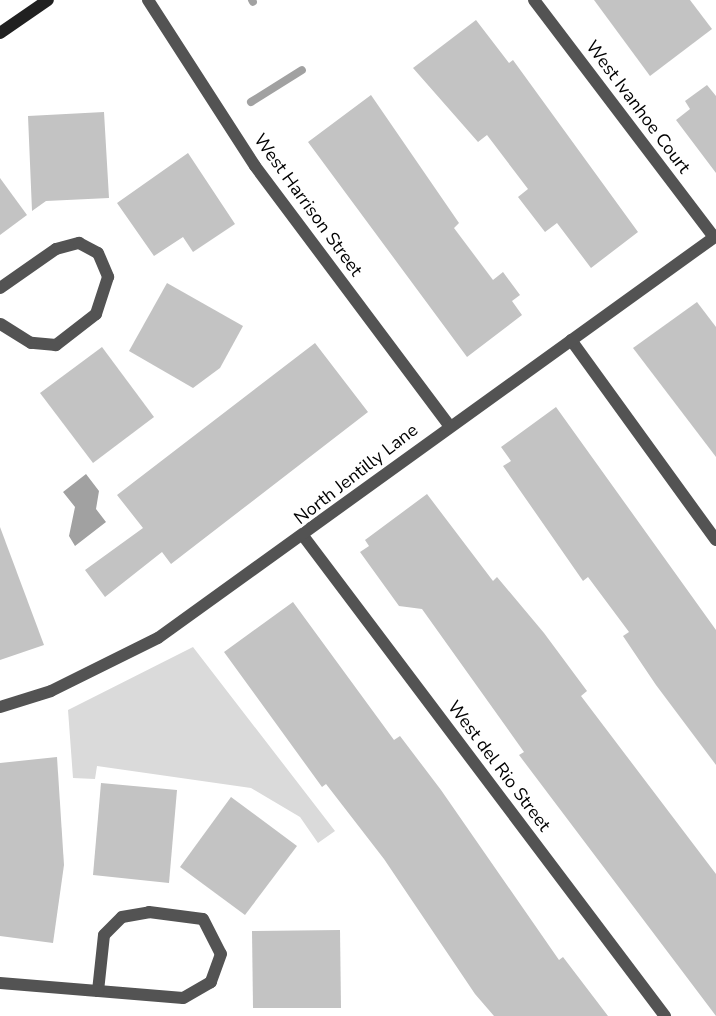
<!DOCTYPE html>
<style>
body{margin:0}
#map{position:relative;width:716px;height:1016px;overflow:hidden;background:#fff;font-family:"Nunito Sans",sans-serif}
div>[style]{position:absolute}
.green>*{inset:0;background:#dadada}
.water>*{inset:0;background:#a1a1a1}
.stream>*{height:8px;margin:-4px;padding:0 4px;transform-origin:4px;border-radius:4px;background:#a1a1a1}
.building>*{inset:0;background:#c3c3c3}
.minor>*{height:12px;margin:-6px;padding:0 6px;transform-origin:6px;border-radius:6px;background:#535353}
.secondary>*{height:12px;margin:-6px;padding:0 6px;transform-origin:6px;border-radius:6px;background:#202020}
span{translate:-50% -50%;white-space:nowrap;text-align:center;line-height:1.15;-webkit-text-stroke:6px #fff;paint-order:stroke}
.street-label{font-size:18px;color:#000}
</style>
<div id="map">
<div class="green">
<i style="clip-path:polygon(193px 647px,335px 831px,318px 843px,300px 817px,251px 788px,97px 766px,95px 779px,73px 778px,68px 710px)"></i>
</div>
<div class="water">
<i style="clip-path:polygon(86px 474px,99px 491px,96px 509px,106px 522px,75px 546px,69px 536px,75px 507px,63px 492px)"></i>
</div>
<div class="stream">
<i style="left:252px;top:0;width:2px;rotate:63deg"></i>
<i style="left:251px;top:102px;width:60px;rotate:-32.1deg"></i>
</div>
<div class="building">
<i style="clip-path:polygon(594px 0,690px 0,712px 29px,650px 76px)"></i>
<i style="clip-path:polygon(476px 20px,509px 63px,513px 60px,638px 232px,591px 268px,557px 223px,545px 232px,518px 197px,528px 189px,487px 135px,478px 142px,413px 68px)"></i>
<i style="clip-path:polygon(707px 85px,716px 96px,716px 173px,676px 120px,690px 109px,685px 101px)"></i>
<i style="clip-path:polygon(371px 95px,459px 223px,454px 228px,493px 280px,503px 272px,520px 295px,512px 301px,522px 315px,467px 357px,308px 142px)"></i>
<i style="clip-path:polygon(104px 112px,109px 198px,46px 201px,32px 211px,28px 116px)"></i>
<i style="clip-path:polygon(188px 153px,235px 224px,193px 252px,183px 237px,154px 256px,117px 203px)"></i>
<i style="clip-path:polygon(0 178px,27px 215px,0 235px)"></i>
<i style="clip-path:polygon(167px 283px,243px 326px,220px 368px,193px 388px,129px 351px)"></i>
<i style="clip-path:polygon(697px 302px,716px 327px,716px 457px,633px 348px)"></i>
<i style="clip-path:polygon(315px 343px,368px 412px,171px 564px,162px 552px,105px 597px,85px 570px,143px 528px,117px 495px)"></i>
<i style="clip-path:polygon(102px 347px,154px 417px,93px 463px,40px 393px)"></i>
<i style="clip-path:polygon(556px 407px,716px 630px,716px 765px,656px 685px,623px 636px,629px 632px,588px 577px,583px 581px,503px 466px,511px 461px,501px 447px)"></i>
<i style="clip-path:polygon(427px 494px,493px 581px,497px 577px,544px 633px,587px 691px,581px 696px,716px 874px,716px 1016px,519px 755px,524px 752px,422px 609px,399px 606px,360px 552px,369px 546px,365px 540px)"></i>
<i style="clip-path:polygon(0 527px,44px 645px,0 660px)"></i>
<i style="clip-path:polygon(293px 602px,394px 740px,400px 736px,441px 790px,559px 960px,563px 957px,608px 1016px,494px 1016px,475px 994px,384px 859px,326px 784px,322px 787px,224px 652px)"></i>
<i style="clip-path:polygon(57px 757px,64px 865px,53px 943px,0 936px,0 763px)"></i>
<i style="clip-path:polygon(101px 783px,177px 790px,169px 883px,93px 875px)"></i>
<i style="clip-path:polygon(231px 797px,297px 846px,245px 915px,180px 867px)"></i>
<i style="clip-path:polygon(340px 930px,341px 1008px,253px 1008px,252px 931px)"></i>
</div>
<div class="minor">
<i style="left:148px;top:0;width:197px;rotate:57.2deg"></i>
<i style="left:255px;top:166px;width:324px;rotate:53.2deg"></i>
<i style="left:534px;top:0;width:296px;rotate:52.8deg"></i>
<i style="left:0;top:288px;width:68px;rotate:-34.9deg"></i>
<i style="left:56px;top:249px;width:24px;rotate:-15deg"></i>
<i style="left:79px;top:243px;width:21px;rotate:28deg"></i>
<i style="left:98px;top:253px;width:26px;rotate:67deg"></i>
<i style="left:108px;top:277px;width:39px;rotate:108deg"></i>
<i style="left:96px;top:314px;width:51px;rotate:142.2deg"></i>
<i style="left:56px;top:345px;width:25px;rotate:-175deg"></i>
<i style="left:31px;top:343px;width:36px;rotate:-148deg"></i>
<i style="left:571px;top:340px;width:247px;rotate:54.1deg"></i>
<i style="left:304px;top:537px;width:600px;rotate:53deg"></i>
<i style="left:0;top:707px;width:53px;rotate:-17.4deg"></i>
<i style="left:51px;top:691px;width:119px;rotate:-26.4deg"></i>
<i style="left:158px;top:638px;width:688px;rotate:-35.77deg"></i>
<i style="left:149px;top:912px;width:54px;rotate:7.4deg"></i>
<i style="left:203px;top:919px;width:39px;rotate:63deg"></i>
<i style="left:221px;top:954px;width:30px;rotate:110deg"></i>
<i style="left:211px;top:982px;width:32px;rotate:150deg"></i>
<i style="left:183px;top:998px;width:85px;rotate:-175.3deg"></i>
<i style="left:98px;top:991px;width:56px;rotate:-83.9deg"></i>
<i style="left:104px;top:935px;width:25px;rotate:-45deg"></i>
<i style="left:122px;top:917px;width:27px;rotate:-10deg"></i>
<i style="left:0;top:983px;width:98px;rotate:4.7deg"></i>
</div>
<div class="secondary">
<i style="left:0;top:33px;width:58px;rotate:-34.5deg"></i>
</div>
<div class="street-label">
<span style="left:638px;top:107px;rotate:53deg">West Ivanhoe Court</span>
<span style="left:308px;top:205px;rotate:54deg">West Harrison Street</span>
<span style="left:356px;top:474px;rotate:-38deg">North Jentilly Lane</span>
<span style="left:499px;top:766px;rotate:53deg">West del Rio Street</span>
</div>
</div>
